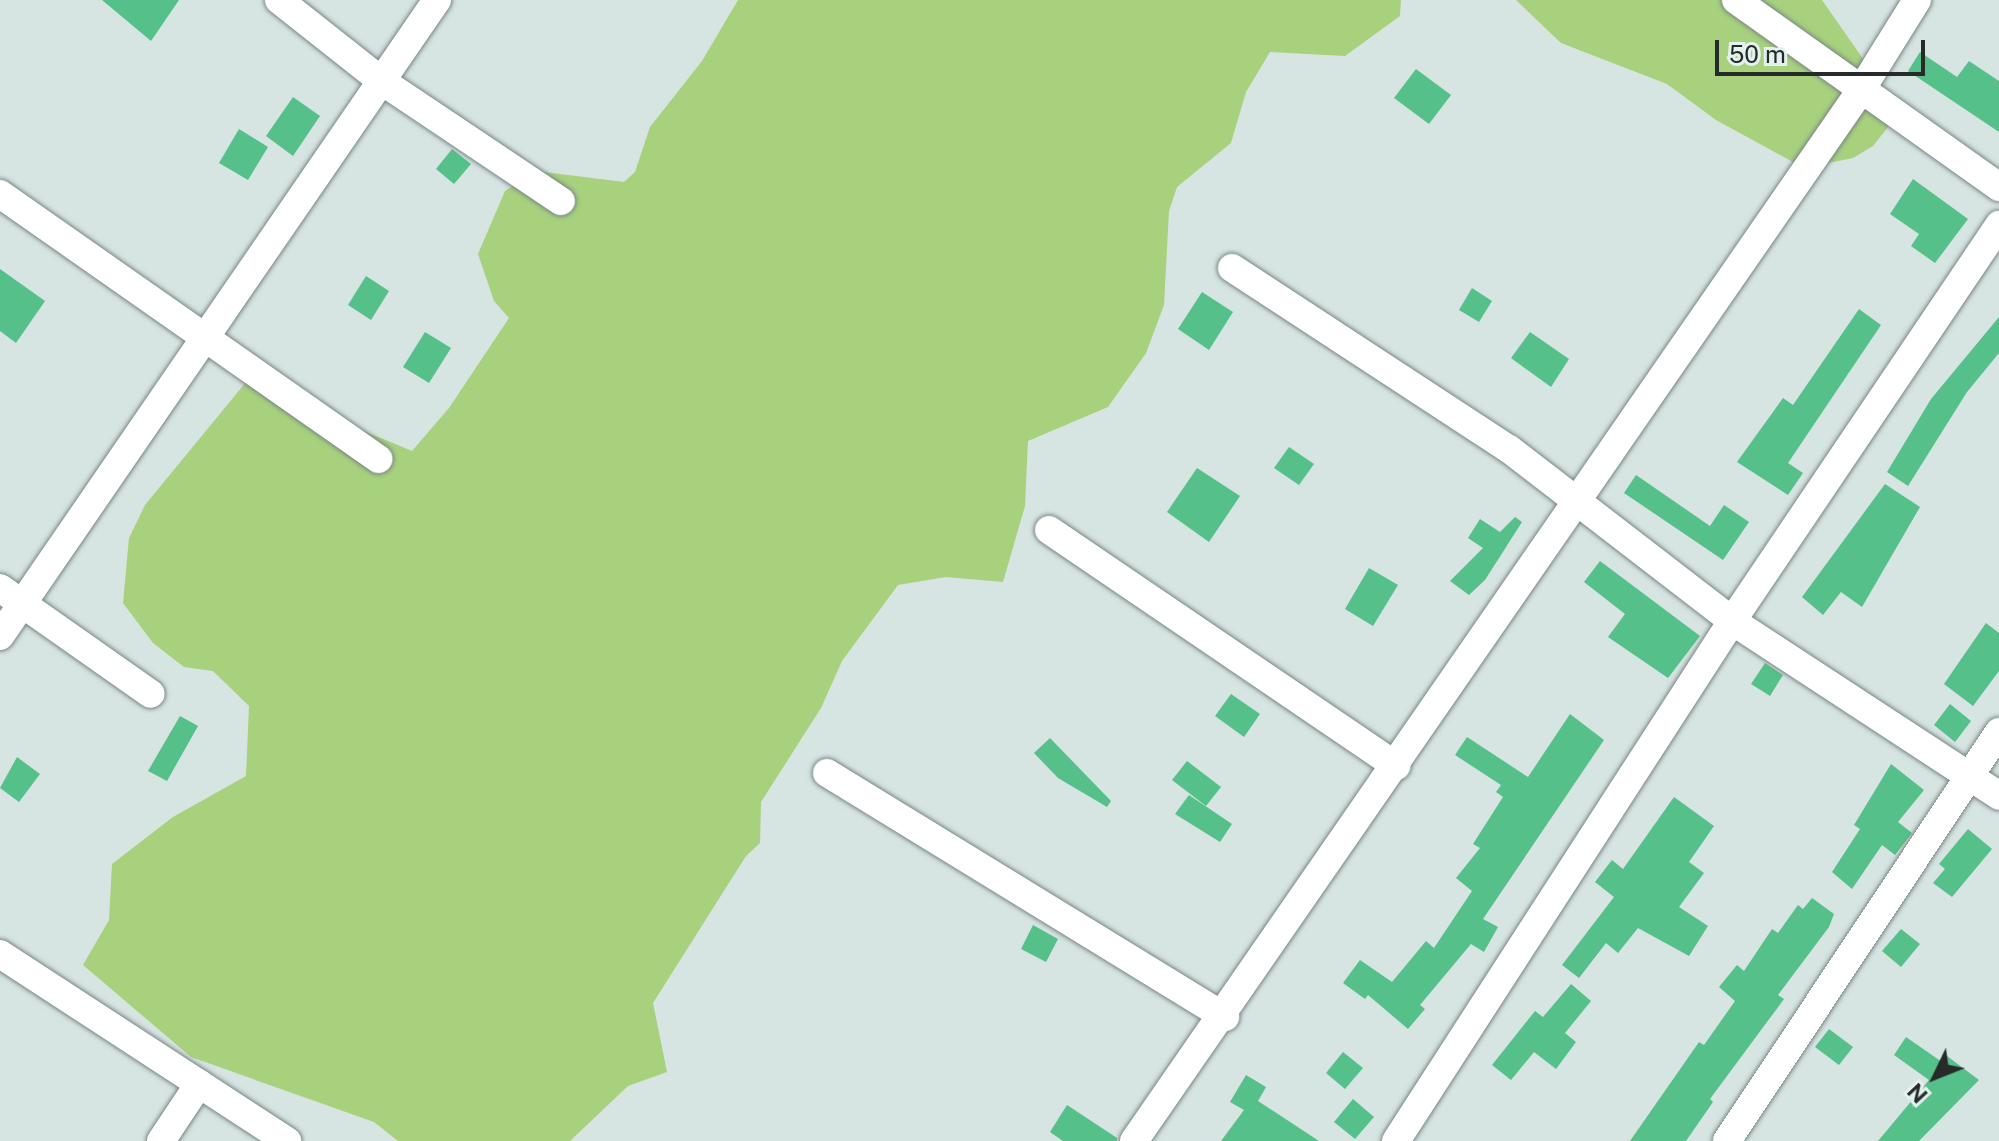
<!DOCTYPE html>
<style>
body{margin:0}
#map{position:relative;width:1999px;height:1141px;overflow:hidden;background:#d6e4e2;font-family:"Public Sans",sans-serif}
div>[style]{position:absolute}
.green>*{inset:0;background:#a7d17d}
.building>*{inset:0;background:#55c089}
.roads{filter:drop-shadow(0 0 2px #798684) drop-shadow(0 0 2px #798684)}
.minor>*{height:28px;margin:-14px;padding:0 14px;transform-origin:14px;border-radius:14px;background:#fff}
span{translate:-50% -50%;white-space:nowrap;text-align:center;line-height:1.15;-webkit-text-stroke:7px #e3f1ef;paint-order:stroke}
.north{position:absolute;left:1895px;top:1037px;width:80px;height:80px;-webkit-text-stroke:6px #e3f1ef;paint-order:stroke;rotate:227deg;font-size:22px;font-weight:700;line-height:32px;text-align:center;color:#262b2a}
.north::after{content:'';display:block;margin:auto;width:28px;height:36px;background:#262b2a;clip-path:polygon(50% 0,100% 100%,50% 72%,0 100%)}
.scale{position:absolute;left:1715px;top:40px;width:210px;height:36px;box-sizing:border-box;border:4px solid #262b2a;border-top:0;padding-left:10px;font-size:24px;line-height:28px;white-space:nowrap;color:#262b2a;-webkit-text-stroke:6px #e3f1ef;paint-order:stroke}
</style>
<div id="map">
<div class="green">
<i style="clip-path:polygon(738px 0,1401px 0,1400px 16px,1345px 56px,1270px 52px,1246px 92px,1231px 143px,1177px 187px,1169px 211px,1164px 305px,1146px 353px,1108px 407px,1028px 441px,1025px 506px,1003px 582px,946px 577px,898px 585px,842px 661px,821px 708px,761px 802px,760px 843px,746px 856px,653px 1003px,667px 1072px,628px 1086px,570px 1141px,398px 1141px,374px 1122px,191px 1057px,83px 965px,109px 920px,112px 864px,173px 817px,246px 776px,249px 706px,213px 671px,184px 667px,153px 643px,123px 603px,129px 538px,145px 505px,246px 382px,412px 451px,449px 408px,509px 318px,494px 301px,478px 254px,505px 191px,536px 171px,624px 182px,635px 172px,650px 127px,702px 61px)"></i>
<i style="clip-path:polygon(1516px 0,1822px 0,1900px 112px,1873px 146px,1853px 158px,1804px 168px,1716px 120px,1667px 84px,1561px 43px)"></i>
</div>
<div class="building">
<i style="clip-path:polygon(102px 0,179px 0,151px 41px)"></i>
<i style="clip-path:polygon(1920px 52px,1957px 77px,1969px 61px,1999px 81px,1999px 132px,1908px 71px)"></i>
<i style="clip-path:polygon(1416px 69px,1451px 95px,1429px 124px,1394px 98px)"></i>
<i style="clip-path:polygon(293px 97px,320px 116px,293px 156px,266px 136px)"></i>
<i style="clip-path:polygon(239px 129px,268px 147px,248px 180px,219px 163px)"></i>
<i style="clip-path:polygon(452px 149px,471px 164px,454px 184px,436px 169px)"></i>
<i style="clip-path:polygon(1913px 179px,1968px 219px,1935px 263px,1911px 246px,1919px 234px,1890px 214px)"></i>
<i style="clip-path:polygon(0 269px,45px 301px,16px 343px,0 331px)"></i>
<i style="clip-path:polygon(366px 276px,389px 291px,371px 320px,348px 305px)"></i>
<i style="clip-path:polygon(1472px 288px,1492px 301px,1479px 322px,1459px 310px)"></i>
<i style="clip-path:polygon(1202px 292px,1233px 312px,1209px 350px,1178px 329px)"></i>
<i style="clip-path:polygon(1859px 309px,1881px 325px,1788px 463px,1803px 473px,1788px 495px,1737px 462px,1783px 398px,1793px 405px)"></i>
<i style="clip-path:polygon(1999px 317px,1999px 353px,1967px 392px,1908px 486px,1887px 472px,1931px 399px)"></i>
<i style="clip-path:polygon(425px 332px,451px 348px,429px 383px,403px 367px)"></i>
<i style="clip-path:polygon(1530px 332px,1569px 359px,1551px 387px,1511px 358px)"></i>
<i style="clip-path:polygon(1289px 447px,1314px 464px,1299px 485px,1274px 468px)"></i>
<i style="clip-path:polygon(1197px 468px,1240px 496px,1209px 542px,1167px 512px)"></i>
<i style="clip-path:polygon(1636px 475px,1710px 526px,1724px 505px,1749px 522px,1723px 560px,1624px 493px)"></i>
<i style="clip-path:polygon(1885px 484px,1920px 507px,1862px 607px,1841px 592px,1823px 615px,1802px 597px)"></i>
<i style="clip-path:polygon(1515px 517px,1522px 522px,1485px 580px,1469px 595px,1450px 581px,1483px 548px,1468px 538px,1480px 519px,1500px 532px)"></i>
<i style="clip-path:polygon(1600px 561px,1700px 636px,1668px 678px,1608px 637px,1625px 614px,1584px 582px)"></i>
<i style="clip-path:polygon(1369px 568px,1398px 585px,1373px 626px,1345px 609px)"></i>
<i style="clip-path:polygon(1986px 623px,1999px 633px,1999px 671px,1973px 706px,1944px 684px)"></i>
<i style="clip-path:polygon(1765px 663px,1783px 675px,1770px 696px,1751px 684px)"></i>
<i style="clip-path:polygon(1231px 694px,1260px 714px,1244px 737px,1215px 716px)"></i>
<i style="clip-path:polygon(1950px 704px,1971px 721px,1955px 742px,1934px 725px)"></i>
<i style="clip-path:polygon(1570px 714px,1604px 740px,1483px 919px,1498px 927px,1484px 952px,1471px 944px,1420px 1005px,1425px 1009px,1408px 1029px,1368px 995px,1365px 999px,1343px 983px,1360px 960px,1392px 982px,1426px 941px,1434px 948px,1472px 891px,1456px 878px,1480px 848px,1473px 844px,1503px 797px,1496px 792px,1501px 785px,1455px 755px,1467px 737px,1528px 777px)"></i>
<i style="clip-path:polygon(180px 716px,198px 726px,167px 781px,148px 771px)"></i>
<i style="clip-path:polygon(1050px 738px,1111px 801px,1107px 807px,1058px 778px,1034px 753px)"></i>
<i style="clip-path:polygon(17px 757px,40px 774px,19px 802px,0 788px)"></i>
<i style="clip-path:polygon(1187px 761px,1221px 787px,1206px 806px,1172px 780px)"></i>
<i style="clip-path:polygon(1891px 764px,1924px 790px,1898px 822px,1912px 833px,1895px 855px,1882px 845px,1852px 889px,1832px 872px,1860px 829px,1854px 825px)"></i>
<i style="clip-path:polygon(1189px 795px,1232px 824px,1220px 842px,1175px 814px)"></i>
<i style="clip-path:polygon(1674px 797px,1714px 826px,1689px 862px,1704px 873px,1679px 907px,1708px 926px,1689px 956px,1638px 928px,1618px 953px,1606px 943px,1579px 978px,1562px 965px,1614px 897px,1595px 882px,1612px 860px,1623px 869px)"></i>
<i style="clip-path:polygon(1968px 829px,1992px 849px,1952px 897px,1933px 883px,1945px 869px,1939px 864px)"></i>
<i style="clip-path:polygon(1812px 898px,1834px 914px,1829px 927px,1778px 995px,1784px 999px,1710px 1099px,1713px 1102px,1686px 1141px,1630px 1141px,1699px 1042px,1704px 1045px,1735px 1001px,1719px 987px,1737px 965px,1744px 971px,1772px 929px,1778px 933px,1798px 905px,1803px 909px)"></i>
<i style="clip-path:polygon(1033px 925px,1058px 939px,1046px 962px,1021px 949px)"></i>
<i style="clip-path:polygon(1901px 929px,1920px 944px,1901px 967px,1882px 951px)"></i>
<i style="clip-path:polygon(1571px 984px,1591px 1001px,1565px 1033px,1576px 1042px,1556px 1069px,1534px 1052px,1511px 1080px,1492px 1065px,1535px 1011px,1543px 1017px)"></i>
<i style="clip-path:polygon(1829px 1029px,1853px 1047px,1839px 1065px,1815px 1047px)"></i>
<i style="clip-path:polygon(1906px 1037px,1942px 1062px,1947px 1056px,1979px 1080px,1919px 1141px,1878px 1141px,1929px 1080px,1894px 1055px)"></i>
<i style="clip-path:polygon(1343px 1052px,1363px 1068px,1345px 1089px,1326px 1073px)"></i>
<i style="clip-path:polygon(1246px 1075px,1266px 1087px,1258px 1101px,1319px 1141px,1221px 1141px,1244px 1110px,1230px 1102px)"></i>
<i style="clip-path:polygon(1353px 1099px,1374px 1117px,1355px 1139px,1334px 1122px)"></i>
<i style="clip-path:polygon(1067px 1105px,1117px 1138px,1117px 1141px,1063px 1141px,1050px 1132px)"></i>
</div>
<div class="roads">
<div class="minor">
<i style="left:279px;top:0;width:132px;rotate:38.3deg"></i>
<i style="left:383px;top:82px;width:214px;rotate:33.8deg"></i>
<i style="left:1736px;top:0;width:323px;rotate:35.4deg"></i>
<i style="left:0;top:194px;width:462px;rotate:35deg"></i>
<i style="left:1232px;top:268px;width:331px;rotate:33.2deg"></i>
<i style="left:1509px;top:449px;width:282px;rotate:37.6deg"></i>
<i style="left:1732px;top:621px;width:319px;rotate:33.2deg"></i>
<i style="left:1049px;top:530px;width:420px;rotate:34.2deg"></i>
<i style="left:0;top:588px;width:184px;rotate:35.1deg"></i>
<i style="left:0;top:636px;width:772px;rotate:-55.51deg"></i>
<i style="left:827px;top:773px;width:467px;rotate:31.5deg"></i>
<i style="left:0;top:954px;width:343px;rotate:33.1deg"></i>
<i style="left:161px;top:1141px;width:69px;rotate:-56.3deg"></i>
<i style="left:1134px;top:1141px;width:1278px;rotate:-55.33deg"></i>
<i style="left:1861px;top:90px;width:106px;rotate:-58.1deg"></i>
<i style="left:1396px;top:1141px;width:619px;rotate:-57.13deg"></i>
<i style="left:1732px;top:621px;width:478px;rotate:-56deg"></i>
<i style="left:1727px;top:1141px;width:491px;rotate:-56.4deg"></i>
</div>
</div>
<div class="north">N</div>
<div class="scale">50 m</div>
</div>
